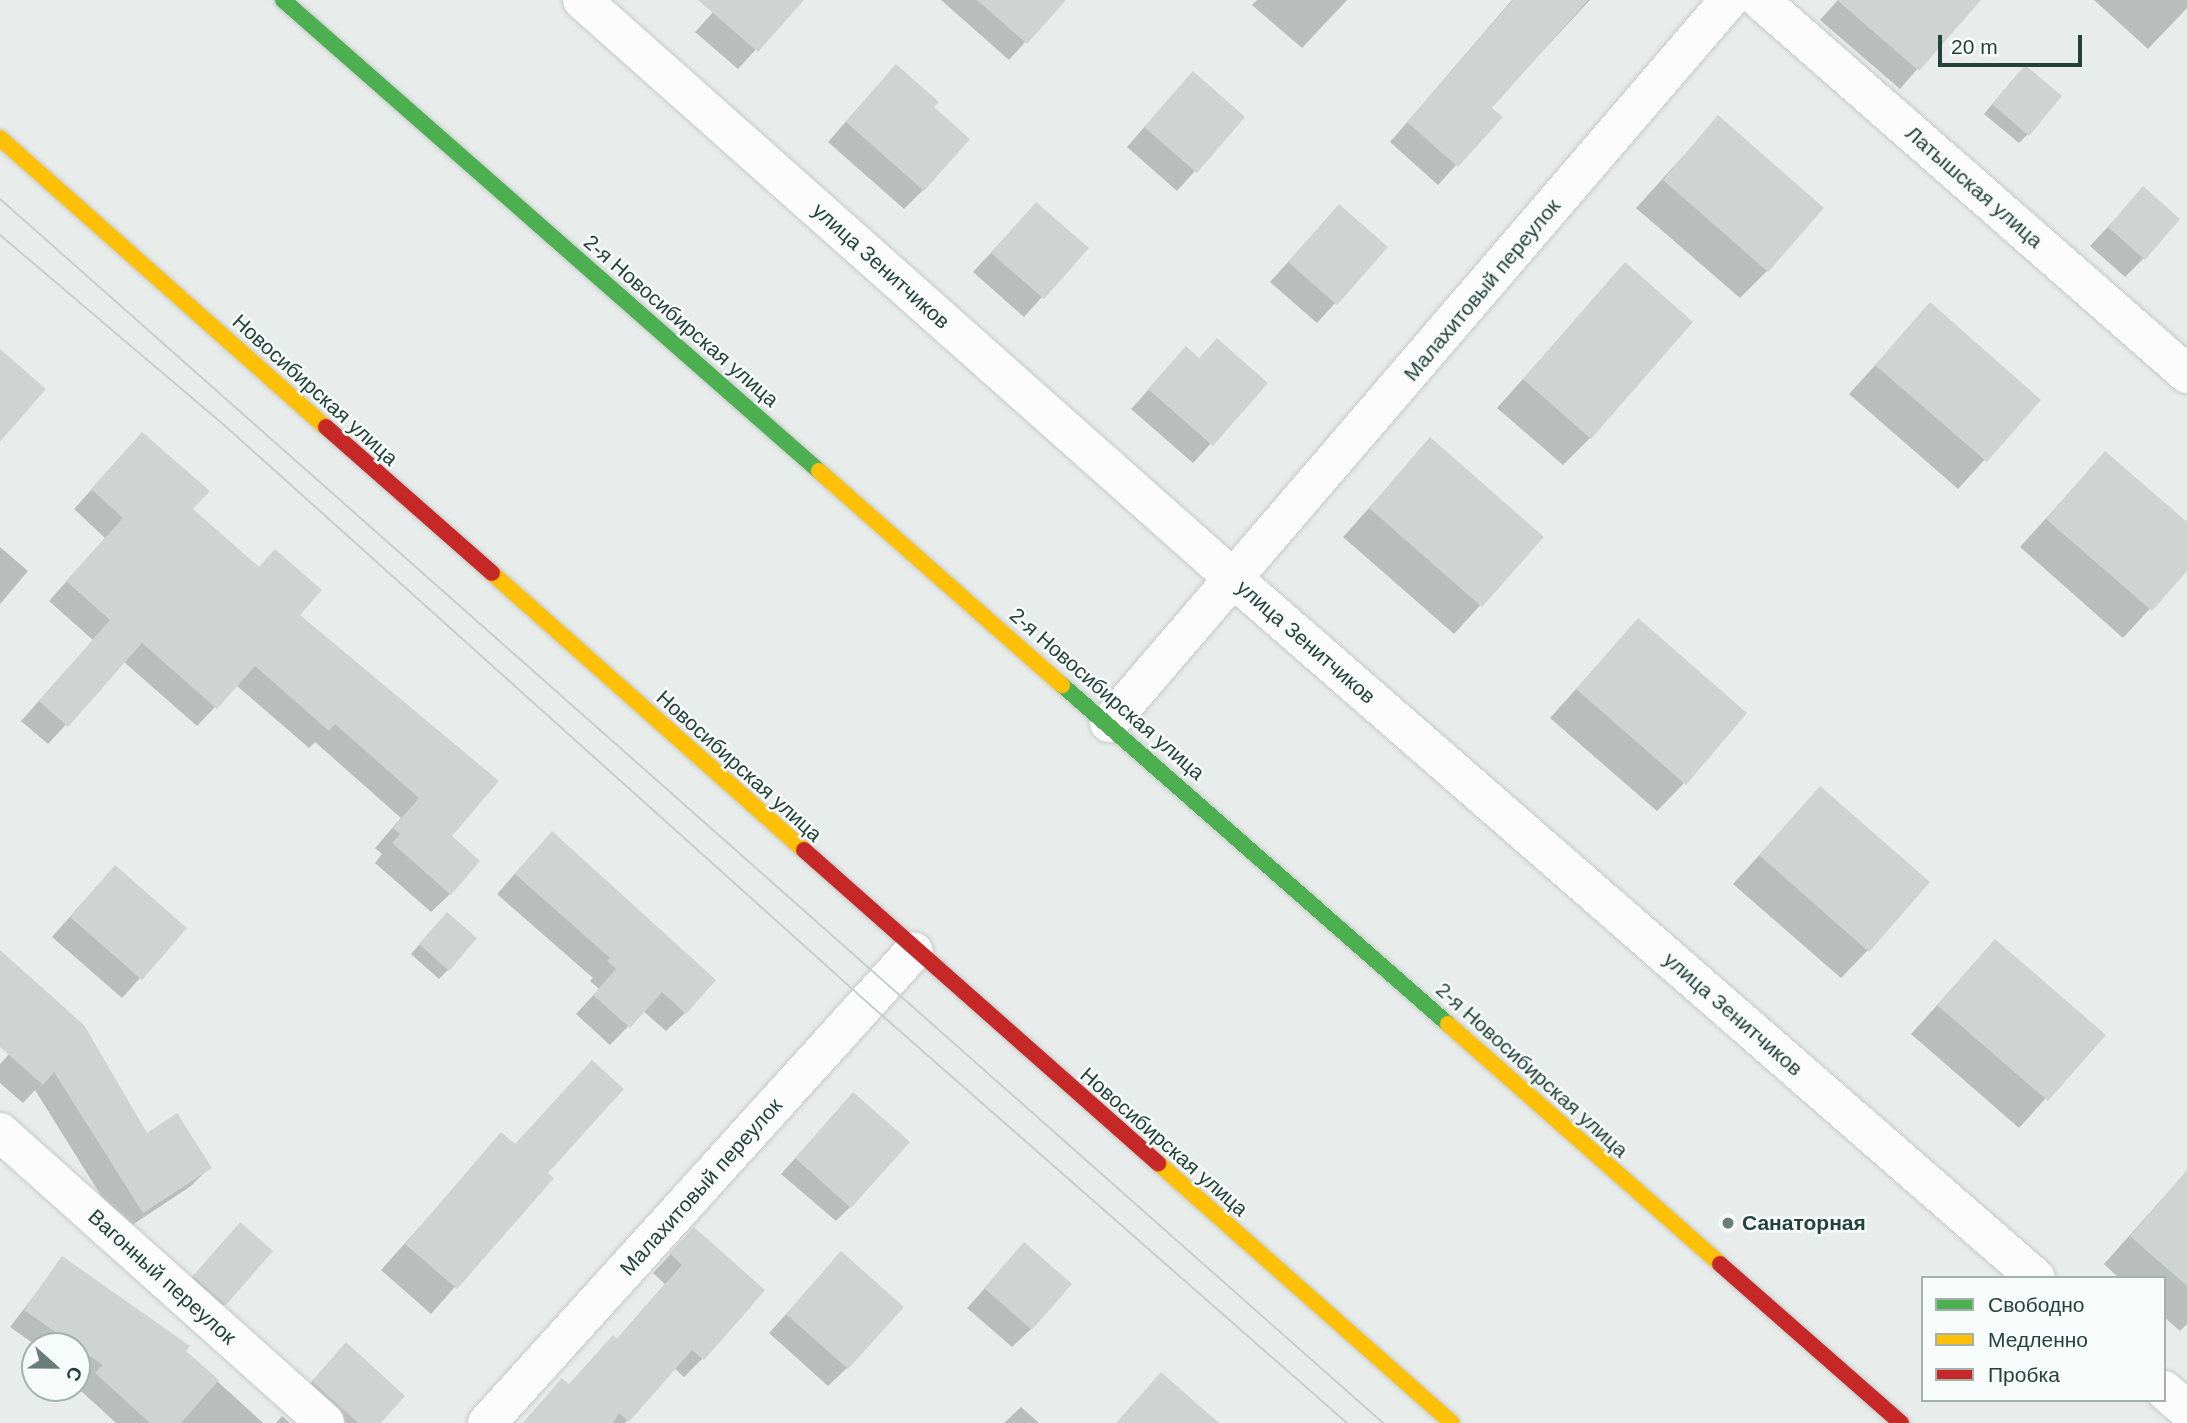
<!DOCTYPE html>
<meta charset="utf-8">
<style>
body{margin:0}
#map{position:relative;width:2187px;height:1423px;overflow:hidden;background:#e8edeb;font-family:Arial,sans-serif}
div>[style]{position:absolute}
.shadow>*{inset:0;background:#0003}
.building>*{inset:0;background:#cfd4d2}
.roads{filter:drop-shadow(0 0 2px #c5cac8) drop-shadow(0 0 2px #c5cac8)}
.street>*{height:38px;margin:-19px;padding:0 19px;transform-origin:19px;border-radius:19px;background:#fcfcfc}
.fast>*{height:16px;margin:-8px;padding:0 8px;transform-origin:8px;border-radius:8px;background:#4caf50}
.slow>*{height:16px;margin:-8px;padding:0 8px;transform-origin:8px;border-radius:8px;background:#ffc107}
.jam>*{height:16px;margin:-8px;padding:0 8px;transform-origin:8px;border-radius:8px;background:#c62828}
.tram>*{height:2px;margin:-1px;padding:0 1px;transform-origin:1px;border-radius:1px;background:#c9cdcc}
.dots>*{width:19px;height:19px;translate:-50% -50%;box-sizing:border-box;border:4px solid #f7fbf9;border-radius:50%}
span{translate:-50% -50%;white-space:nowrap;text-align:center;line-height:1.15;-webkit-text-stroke:5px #f7fbf9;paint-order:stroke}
.street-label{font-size:21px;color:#24423a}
.poi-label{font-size:21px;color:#24423a;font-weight:700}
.left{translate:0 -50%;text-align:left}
.legend{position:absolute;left:1921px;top:1276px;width:245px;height:126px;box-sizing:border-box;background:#f7fbf9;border:2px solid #a3b1ad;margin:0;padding:9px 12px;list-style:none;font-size:21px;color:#24423a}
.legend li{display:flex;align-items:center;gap:14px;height:35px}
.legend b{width:35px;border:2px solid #a3b1ad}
.north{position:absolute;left:21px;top:1332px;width:70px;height:70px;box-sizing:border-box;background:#f7fbf9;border:2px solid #a3b1ad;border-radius:50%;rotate:111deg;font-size:19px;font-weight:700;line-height:28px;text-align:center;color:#24423a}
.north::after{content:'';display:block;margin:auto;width:24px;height:32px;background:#697e78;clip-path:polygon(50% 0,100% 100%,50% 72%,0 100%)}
.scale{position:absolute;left:1938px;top:35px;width:144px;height:32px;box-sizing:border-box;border:4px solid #24423a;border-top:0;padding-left:9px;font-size:21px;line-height:24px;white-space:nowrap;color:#24423a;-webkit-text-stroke:5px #f7fbf9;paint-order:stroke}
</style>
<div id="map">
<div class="shadow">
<i style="clip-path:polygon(724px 0,801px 0,738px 69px,695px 32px)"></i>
<i style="clip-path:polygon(941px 0,1063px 0,1009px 60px)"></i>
<i style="clip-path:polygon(1257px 0,1347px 0,1302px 48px,1252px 5px)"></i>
<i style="clip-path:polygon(1512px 0,1590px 0,1490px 108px,1500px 117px,1438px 185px,1390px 142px)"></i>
<i style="clip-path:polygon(1838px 0,1977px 0,1900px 89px,1820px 20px)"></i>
<i style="clip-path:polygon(2094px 0,2187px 0,2187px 8px,2148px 49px)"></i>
<i style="clip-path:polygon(2016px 76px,2028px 134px,2019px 143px,1984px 114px)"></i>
<i style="clip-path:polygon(878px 85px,932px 107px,923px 190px,904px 209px,828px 142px)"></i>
<i style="clip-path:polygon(1175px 92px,1243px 117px,1177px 191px,1127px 147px)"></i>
<i style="clip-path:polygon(1718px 118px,1767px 271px,1740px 298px,1636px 208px)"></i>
<i style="clip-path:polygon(2143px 189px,2144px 258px,2125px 277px,2090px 246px)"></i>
<i style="clip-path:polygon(1036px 204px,1086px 248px,1024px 317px,973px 272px)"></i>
<i style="clip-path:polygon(1339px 206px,1386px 247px,1317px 323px,1270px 282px)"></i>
<i style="clip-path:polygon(1625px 265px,1590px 438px,1563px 465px,1497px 408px)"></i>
<i style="clip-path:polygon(1930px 305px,2039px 400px,1958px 489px,1849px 394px)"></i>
<i style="clip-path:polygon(1186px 348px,1198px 359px,1266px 383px,1193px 463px,1131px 409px)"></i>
<i style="clip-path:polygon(142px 434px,191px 509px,297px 615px,449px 836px,450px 894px,431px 912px,375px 863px,382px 854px,375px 848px,401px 818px,315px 742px,309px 748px,236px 685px,197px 726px,124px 662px,48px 744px,21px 721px,93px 640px,49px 601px,105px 538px,74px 509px)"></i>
<i style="clip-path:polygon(1430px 440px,1542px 537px,1454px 634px,1343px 537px)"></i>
<i style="clip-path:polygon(2105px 453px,2187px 525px,2187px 568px,2123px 638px,2020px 547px)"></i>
<i style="clip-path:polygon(0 547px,28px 571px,0 604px)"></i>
<i style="clip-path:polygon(1638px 620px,1684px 783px,1657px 811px,1550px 718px)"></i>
<i style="clip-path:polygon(1820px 788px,1868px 950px,1841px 978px,1733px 884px)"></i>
<i style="clip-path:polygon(534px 852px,685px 1013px,666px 1031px,643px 1011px,610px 1045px,576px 1014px,599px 989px,590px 981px,593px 978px,497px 894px)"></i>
<i style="clip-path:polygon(97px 886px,185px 928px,122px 998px,52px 937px)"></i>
<i style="clip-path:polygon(438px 923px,448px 970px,439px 979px,411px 954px)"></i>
<i style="clip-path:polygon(1995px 941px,2103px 1035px,2019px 1128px,1911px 1034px)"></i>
<i style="clip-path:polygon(38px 1022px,146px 1135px,210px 1167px,191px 1186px,123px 1231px,35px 1090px,23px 1103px,0 1083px,0 1064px)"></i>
<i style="clip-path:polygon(592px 1062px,545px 1173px,551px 1178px,431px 1314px,381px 1270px,502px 1135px,514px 1146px)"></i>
<i style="clip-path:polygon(853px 1094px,850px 1207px,836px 1221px,781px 1174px)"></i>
<i style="clip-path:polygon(2187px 1171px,2187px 1324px,2180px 1331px,2164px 1317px,2164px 1278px,2119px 1278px,2104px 1264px)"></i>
<i style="clip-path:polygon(240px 1224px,225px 1304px,206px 1322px,176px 1295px)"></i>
<i style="clip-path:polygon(694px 1229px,702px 1359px,684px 1377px,674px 1368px,625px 1423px,523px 1423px,544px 1399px,568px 1386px,613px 1337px,616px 1340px,665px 1284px,653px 1273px)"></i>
<i style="clip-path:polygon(1024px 1245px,1031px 1329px,1012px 1347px,967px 1308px)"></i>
<i style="clip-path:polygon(841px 1254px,847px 1368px,828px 1386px,769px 1333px)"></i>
<i style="clip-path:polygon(63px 1258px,184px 1351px,263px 1423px,116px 1423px,80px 1390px,88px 1381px,77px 1374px,77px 1346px,37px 1346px,10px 1327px)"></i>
<i style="clip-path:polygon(346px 1345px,379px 1423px,319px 1423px,294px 1401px)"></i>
<i style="clip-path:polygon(1021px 1407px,1039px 1423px,1004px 1423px)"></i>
<i style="clip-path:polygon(282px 1416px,290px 1423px,276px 1423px)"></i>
</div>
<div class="building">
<i style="clip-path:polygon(698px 0,804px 0,758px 52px)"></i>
<i style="clip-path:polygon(977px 0,1066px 0,1027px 44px)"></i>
<i style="clip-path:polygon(1513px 0,1588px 0,1492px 108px,1503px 117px,1458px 167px,1407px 122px)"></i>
<i style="clip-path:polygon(1837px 0,1981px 0,1919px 71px)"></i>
<i style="clip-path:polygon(896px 64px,939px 102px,934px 107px,970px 139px,924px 191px,846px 122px)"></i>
<i style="clip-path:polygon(2025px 65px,2062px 96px,2029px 136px,1992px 104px)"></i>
<i style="clip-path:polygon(1193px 71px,1245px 117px,1197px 173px,1144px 127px)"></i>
<i style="clip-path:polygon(1718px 115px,1824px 208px,1768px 272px,1663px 180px)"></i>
<i style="clip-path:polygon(2143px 186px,2180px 219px,2145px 260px,2108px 227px)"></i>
<i style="clip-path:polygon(1036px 202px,1089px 248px,1044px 299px,991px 253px)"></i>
<i style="clip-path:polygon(1339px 204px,1388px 247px,1337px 305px,1288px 262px)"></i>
<i style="clip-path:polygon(1625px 262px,1693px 322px,1591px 439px,1523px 379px)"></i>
<i style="clip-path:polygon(1930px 302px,2041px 400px,1987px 462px,1875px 365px)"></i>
<i style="clip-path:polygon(1217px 338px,1268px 383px,1213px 446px,1148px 389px,1186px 346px,1199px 358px)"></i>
<i style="clip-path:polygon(0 349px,46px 389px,0 442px)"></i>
<i style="clip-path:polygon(142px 432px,210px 491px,193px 509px,259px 567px,275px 549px,322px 590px,300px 615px,499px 781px,452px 836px,480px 861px,451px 895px,392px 843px,400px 834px,393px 828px,419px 798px,335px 724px,329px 731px,255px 666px,217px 709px,142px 643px,68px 727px,39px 701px,110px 620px,66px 581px,123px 518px,91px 489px)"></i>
<i style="clip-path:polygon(1430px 437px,1544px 537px,1482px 607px,1369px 508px)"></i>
<i style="clip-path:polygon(2105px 451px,2187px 522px,2187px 571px,2152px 611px,2046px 519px)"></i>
<i style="clip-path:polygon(1638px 618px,1747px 713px,1686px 785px,1576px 689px)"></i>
<i style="clip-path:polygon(1820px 786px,1930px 882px,1869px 952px,1759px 855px)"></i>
<i style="clip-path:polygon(552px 831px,716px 980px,686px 1014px,662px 992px,630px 1028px,593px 995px,616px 969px,607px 961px,610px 958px,515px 874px)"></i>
<i style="clip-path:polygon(115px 865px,187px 928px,142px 980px,70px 917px)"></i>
<i style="clip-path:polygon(447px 912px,477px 938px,449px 971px,419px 944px)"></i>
<i style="clip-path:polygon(1995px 939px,2106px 1035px,2048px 1101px,1937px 1005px)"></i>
<i style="clip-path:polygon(0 950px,84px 1025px,147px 1133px,177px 1113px,212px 1168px,143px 1213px,54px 1072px,43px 1085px,0 1047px)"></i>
<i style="clip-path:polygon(592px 1060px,624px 1089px,548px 1173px,554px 1178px,457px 1289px,405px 1244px,501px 1132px,515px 1144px)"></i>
<i style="clip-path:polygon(853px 1092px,910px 1142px,851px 1208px,795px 1158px)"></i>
<i style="clip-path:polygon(2187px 1170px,2187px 1286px,2130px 1236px)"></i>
<i style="clip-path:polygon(240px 1222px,273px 1251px,226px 1305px,193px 1276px)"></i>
<i style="clip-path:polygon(694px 1227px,765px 1290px,742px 1317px,704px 1360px,692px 1350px,629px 1422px,619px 1413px,613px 1423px,523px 1423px,562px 1378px,569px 1384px,613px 1335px,617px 1339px,682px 1265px,670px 1253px)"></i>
<i style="clip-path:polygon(1024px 1242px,1072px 1284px,1032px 1330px,984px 1288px)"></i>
<i style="clip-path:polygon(841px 1251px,904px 1307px,848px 1369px,786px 1314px)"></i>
<i style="clip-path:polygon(62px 1256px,190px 1346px,186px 1351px,219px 1380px,181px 1423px,150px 1423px,95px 1373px,103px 1365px,24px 1310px)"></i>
<i style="clip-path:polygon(346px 1342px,405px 1396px,381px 1423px,358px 1423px,312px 1381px)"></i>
<i style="clip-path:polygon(1161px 1372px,1219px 1423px,1116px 1423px)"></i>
</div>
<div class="roads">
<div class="street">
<i style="left:582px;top:0;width:873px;rotate:41.61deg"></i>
<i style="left:1235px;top:580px;width:1062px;rotate:41.07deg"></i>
<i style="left:1760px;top:0;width:568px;rotate:41.21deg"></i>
<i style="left:1109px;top:723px;width:952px;rotate:-49.39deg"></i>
<i style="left:0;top:1132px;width:436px;rotate:41.8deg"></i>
<i style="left:2164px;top:1390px;width:30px;rotate:41deg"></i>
<i style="left:487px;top:1423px;width:636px;rotate:-47.87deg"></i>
</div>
<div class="fast">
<i style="left:283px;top:0;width:714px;rotate:41.31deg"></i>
<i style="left:1062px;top:685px;width:514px;rotate:41.29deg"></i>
</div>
<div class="slow">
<i style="left:0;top:138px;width:436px;rotate:41.6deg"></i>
<i style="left:819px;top:471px;width:324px;rotate:41.4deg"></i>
<i style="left:492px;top:573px;width:417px;rotate:41.6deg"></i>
<i style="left:1448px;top:1024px;width:363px;rotate:41.4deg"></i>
<i style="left:1158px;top:1163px;width:392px;rotate:41.5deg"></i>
</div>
<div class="jam">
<i style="left:326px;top:427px;width:221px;rotate:41.3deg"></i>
<i style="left:804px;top:850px;width:473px;rotate:41.5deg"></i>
<i style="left:1720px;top:1264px;width:241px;rotate:41.3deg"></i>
</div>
</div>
<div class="tram">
<i style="left:0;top:199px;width:1847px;rotate:41.51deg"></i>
<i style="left:0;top:235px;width:294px;rotate:40.3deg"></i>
<i style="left:224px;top:425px;width:867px;rotate:41.91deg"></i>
<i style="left:869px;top:1004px;width:636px;rotate:41.24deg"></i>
</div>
<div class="dots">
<i style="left:1728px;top:1223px;background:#697e78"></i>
</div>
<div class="street-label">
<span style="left:1974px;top:187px;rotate:41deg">Латышская улица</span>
<span style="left:881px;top:266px;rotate:42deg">улица Зенитчиков</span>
<span style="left:1482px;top:290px;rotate:-50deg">Малахитовый переулок</span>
<span style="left:681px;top:321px;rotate:41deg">2-я Новосибирская улица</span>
<span style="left:315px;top:390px;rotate:42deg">Новосибирская улица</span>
<span style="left:1306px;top:642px;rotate:41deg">улица Зенитчиков</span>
<span style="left:1107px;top:694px;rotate:41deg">2-я Новосибирская улица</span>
<span style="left:739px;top:766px;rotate:42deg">Новосибирская улица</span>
<span style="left:1733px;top:1014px;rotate:41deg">улица Зенитчиков</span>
<span style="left:1532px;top:1070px;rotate:42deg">2-я Новосибирская улица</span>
<span style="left:1164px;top:1142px;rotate:41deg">Новосибирская улица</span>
<span style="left:701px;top:1187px;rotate:-48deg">Малахитовый переулок</span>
<span style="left:162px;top:1277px;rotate:42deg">Вагонный переулок</span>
</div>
<div class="poi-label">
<span class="left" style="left:1742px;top:1223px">Санаторная</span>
</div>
<ul class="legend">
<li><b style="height:9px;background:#4caf50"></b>Свободно</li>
<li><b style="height:9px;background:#ffc107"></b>Медленно</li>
<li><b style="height:9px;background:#c62828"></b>Пробка</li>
</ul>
<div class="north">С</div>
<div class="scale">20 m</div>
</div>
